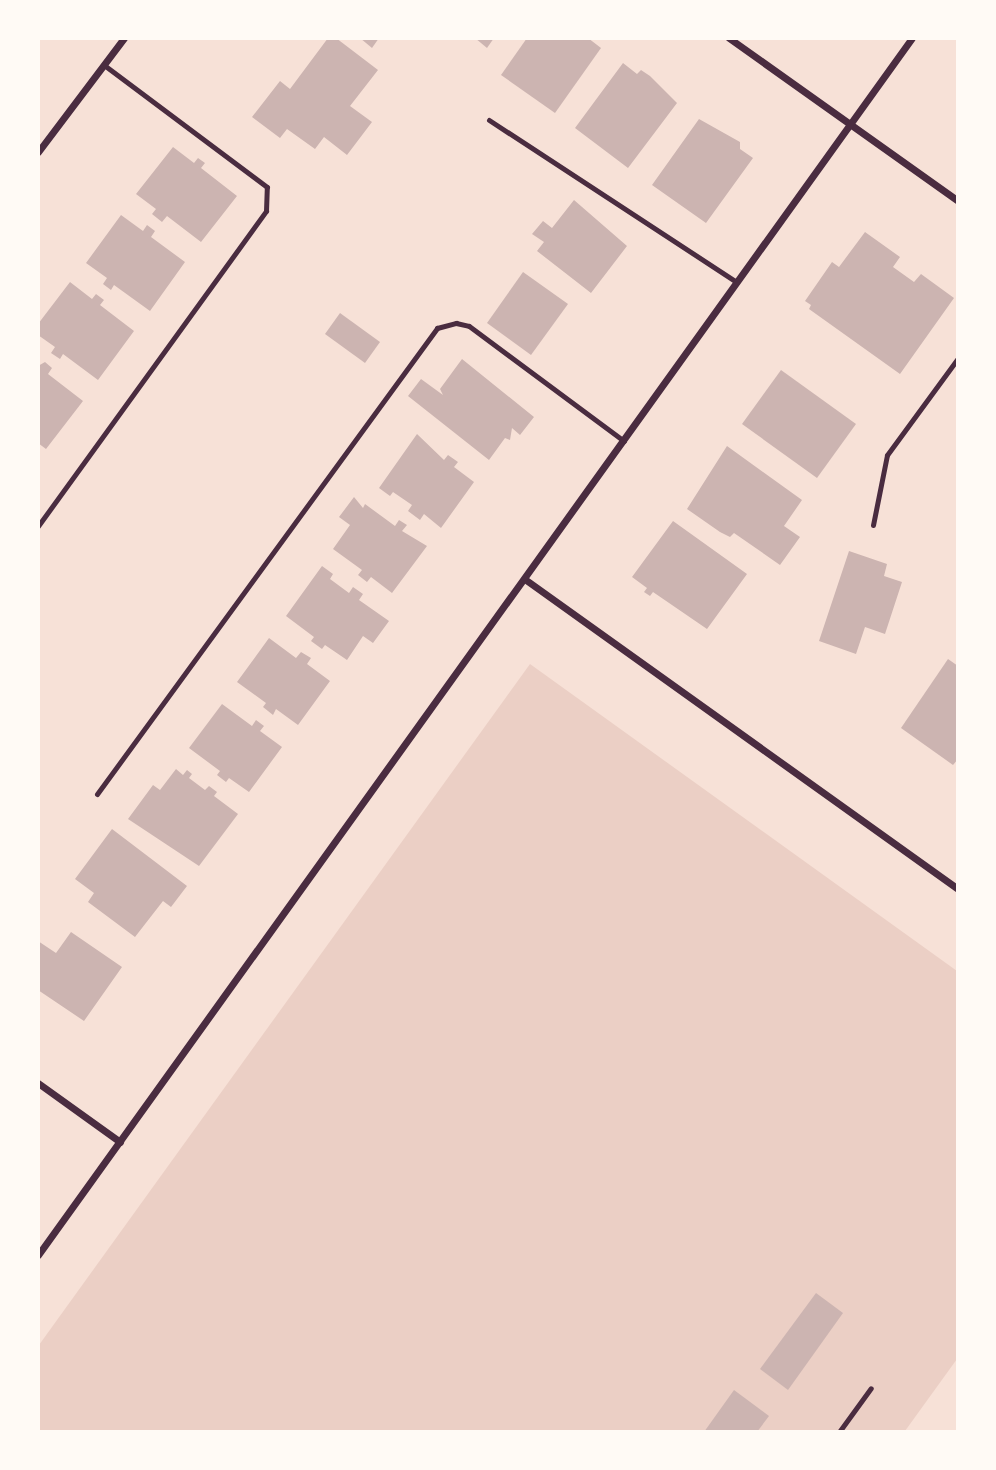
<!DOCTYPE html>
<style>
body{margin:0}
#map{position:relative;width:996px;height:1470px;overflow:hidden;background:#f7e1d7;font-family:Figtree,sans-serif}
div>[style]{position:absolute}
.green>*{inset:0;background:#ebcfc5}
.building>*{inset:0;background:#ccb4b1}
.service>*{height:5px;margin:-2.5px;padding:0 2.5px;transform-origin:2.5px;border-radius:2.5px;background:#4a2c40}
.minor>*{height:7px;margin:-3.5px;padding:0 3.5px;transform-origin:3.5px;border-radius:3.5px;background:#4a2c40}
span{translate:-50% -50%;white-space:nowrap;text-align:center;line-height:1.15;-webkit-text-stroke:6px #fffaf5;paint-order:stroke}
.frame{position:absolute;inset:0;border:40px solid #fffaf5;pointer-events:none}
</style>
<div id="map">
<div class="green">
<i style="clip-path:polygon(530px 664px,957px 971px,957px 1359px,905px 1431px,39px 1432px,39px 1345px)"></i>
</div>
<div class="building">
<i style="clip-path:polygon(328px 38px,336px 38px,378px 70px,350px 106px,372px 122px,347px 155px,324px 137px,315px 149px,287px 129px,280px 138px,252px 117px,280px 81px,290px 89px)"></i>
<i style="clip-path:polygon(360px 38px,379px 38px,372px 48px)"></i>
<i style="clip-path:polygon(475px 38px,494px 38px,487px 48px)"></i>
<i style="clip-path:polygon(527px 38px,588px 38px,601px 48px,555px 113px,501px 75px)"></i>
<i style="clip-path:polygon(623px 63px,637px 74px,641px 70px,650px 76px,677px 103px,628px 168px,575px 128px)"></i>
<i style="clip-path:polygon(699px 119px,740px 142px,740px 149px,753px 158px,706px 223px,652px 185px)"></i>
<i style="clip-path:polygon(173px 147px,194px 163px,198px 158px,205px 163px,201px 168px,237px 196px,201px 242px,167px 216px,162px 222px,152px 214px,156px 209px,136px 194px)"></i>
<i style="clip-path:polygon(574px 200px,627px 246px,591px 293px,537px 251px,544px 242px,532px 234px,543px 221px,552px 228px)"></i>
<i style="clip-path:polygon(121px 215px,143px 231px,147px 225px,155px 231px,151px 237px,185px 262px,150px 311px,114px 285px,111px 290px,103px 284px,107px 278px,86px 263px)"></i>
<i style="clip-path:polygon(865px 232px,900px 257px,893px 267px,914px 282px,921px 274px,954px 298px,900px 374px,809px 309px,811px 305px,805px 301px,832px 262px,839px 267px)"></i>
<i style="clip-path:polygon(523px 272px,568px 304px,531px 355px,487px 323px)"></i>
<i style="clip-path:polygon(70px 282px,92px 299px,96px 294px,104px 300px,100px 305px,134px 331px,98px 380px,63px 354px,60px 359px,51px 353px,55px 347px,38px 335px,38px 324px)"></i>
<i style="clip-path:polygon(340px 313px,380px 342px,365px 363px,325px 334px)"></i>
<i style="clip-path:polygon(462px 359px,534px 417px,520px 435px,512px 428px,510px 440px,505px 438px,489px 460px,408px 396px,421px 379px,443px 395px,440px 389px)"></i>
<i style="clip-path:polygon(45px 362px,52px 368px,48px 374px,83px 401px,46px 449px,38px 443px,38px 366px)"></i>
<i style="clip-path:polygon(781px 370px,856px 424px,817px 478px,742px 424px)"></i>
<i style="clip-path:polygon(417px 434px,444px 460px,448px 455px,458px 462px,454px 467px,474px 482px,441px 528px,424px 514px,420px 520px,408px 511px,412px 505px,393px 492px,390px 496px,379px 488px)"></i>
<i style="clip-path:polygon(727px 446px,802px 500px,784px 526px,800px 537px,780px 565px,734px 533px,730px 537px,720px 532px,687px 509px)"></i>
<i style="clip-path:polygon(354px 497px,363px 508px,365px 504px,395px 526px,399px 520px,407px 525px,402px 531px,427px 546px,392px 593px,371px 577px,367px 582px,358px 575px,362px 570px,333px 549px,350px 525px,339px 517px)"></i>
<i style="clip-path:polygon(673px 521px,747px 574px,707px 629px,653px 592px,650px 596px,644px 592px,647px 588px,632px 577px)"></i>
<i style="clip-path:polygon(849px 551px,887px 564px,884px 576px,902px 582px,885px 634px,865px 627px,856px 654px,819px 641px)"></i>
<i style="clip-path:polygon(322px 566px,333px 574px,330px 579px,349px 593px,353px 587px,363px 594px,359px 600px,389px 621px,373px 643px,363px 636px,347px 660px,325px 645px,322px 649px,311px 641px,314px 637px,286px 616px)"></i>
<i style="clip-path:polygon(269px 638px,296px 658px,301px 652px,311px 658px,307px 664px,330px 681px,298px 725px,276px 709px,273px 715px,263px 707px,266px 703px,237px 682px)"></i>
<i style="clip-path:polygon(948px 659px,958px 666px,958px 759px,953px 765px,901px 728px)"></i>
<i style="clip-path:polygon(222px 704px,252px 726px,256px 720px,264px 726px,260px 731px,282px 747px,249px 792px,229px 778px,226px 782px,217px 775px,220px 771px,189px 748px)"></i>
<i style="clip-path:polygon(176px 769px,183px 775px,187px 770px,192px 774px,189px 778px,205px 790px,209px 786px,217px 792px,214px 796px,238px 814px,199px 866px,128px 819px,153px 785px,160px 790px)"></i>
<i style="clip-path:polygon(112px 829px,187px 886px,171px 907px,163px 901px,135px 937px,88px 902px,94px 893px,75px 879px)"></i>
<i style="clip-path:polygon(71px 932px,122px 967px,84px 1021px,38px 990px,38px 941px,56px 953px)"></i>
<i style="clip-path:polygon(816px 1293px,843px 1313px,788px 1390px,760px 1369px)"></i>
<i style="clip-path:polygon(734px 1390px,769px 1416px,757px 1432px,704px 1432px)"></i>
</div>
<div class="service">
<i style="left:489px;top:120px;width:296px;rotate:33.2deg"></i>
<i style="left:873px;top:525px;width:71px;rotate:-78.7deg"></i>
<i style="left:887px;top:455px;width:120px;rotate:-53.8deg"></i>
<i style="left:38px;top:526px;width:389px;rotate:-54.1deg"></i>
<i style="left:266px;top:211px;width:24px;rotate:-88deg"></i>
<i style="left:267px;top:187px;width:204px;rotate:-143.2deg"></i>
<i style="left:97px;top:794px;width:577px;rotate:-53.88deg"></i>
<i style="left:437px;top:328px;width:20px;rotate:-15deg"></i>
<i style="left:456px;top:323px;width:13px;rotate:13deg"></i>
<i style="left:469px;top:326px;width:193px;rotate:36.6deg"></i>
<i style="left:839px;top:1432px;width:54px;rotate:-54deg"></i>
</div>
<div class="minor">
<i style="left:729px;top:38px;width:281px;rotate:35.4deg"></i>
<i style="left:38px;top:152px;width:143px;rotate:-53deg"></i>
<i style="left:526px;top:580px;width:531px;rotate:35.58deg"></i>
<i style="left:38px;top:1083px;width:101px;rotate:35.7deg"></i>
<i style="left:38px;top:1255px;width:1498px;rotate:-54.32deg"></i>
</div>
<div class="frame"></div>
</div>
